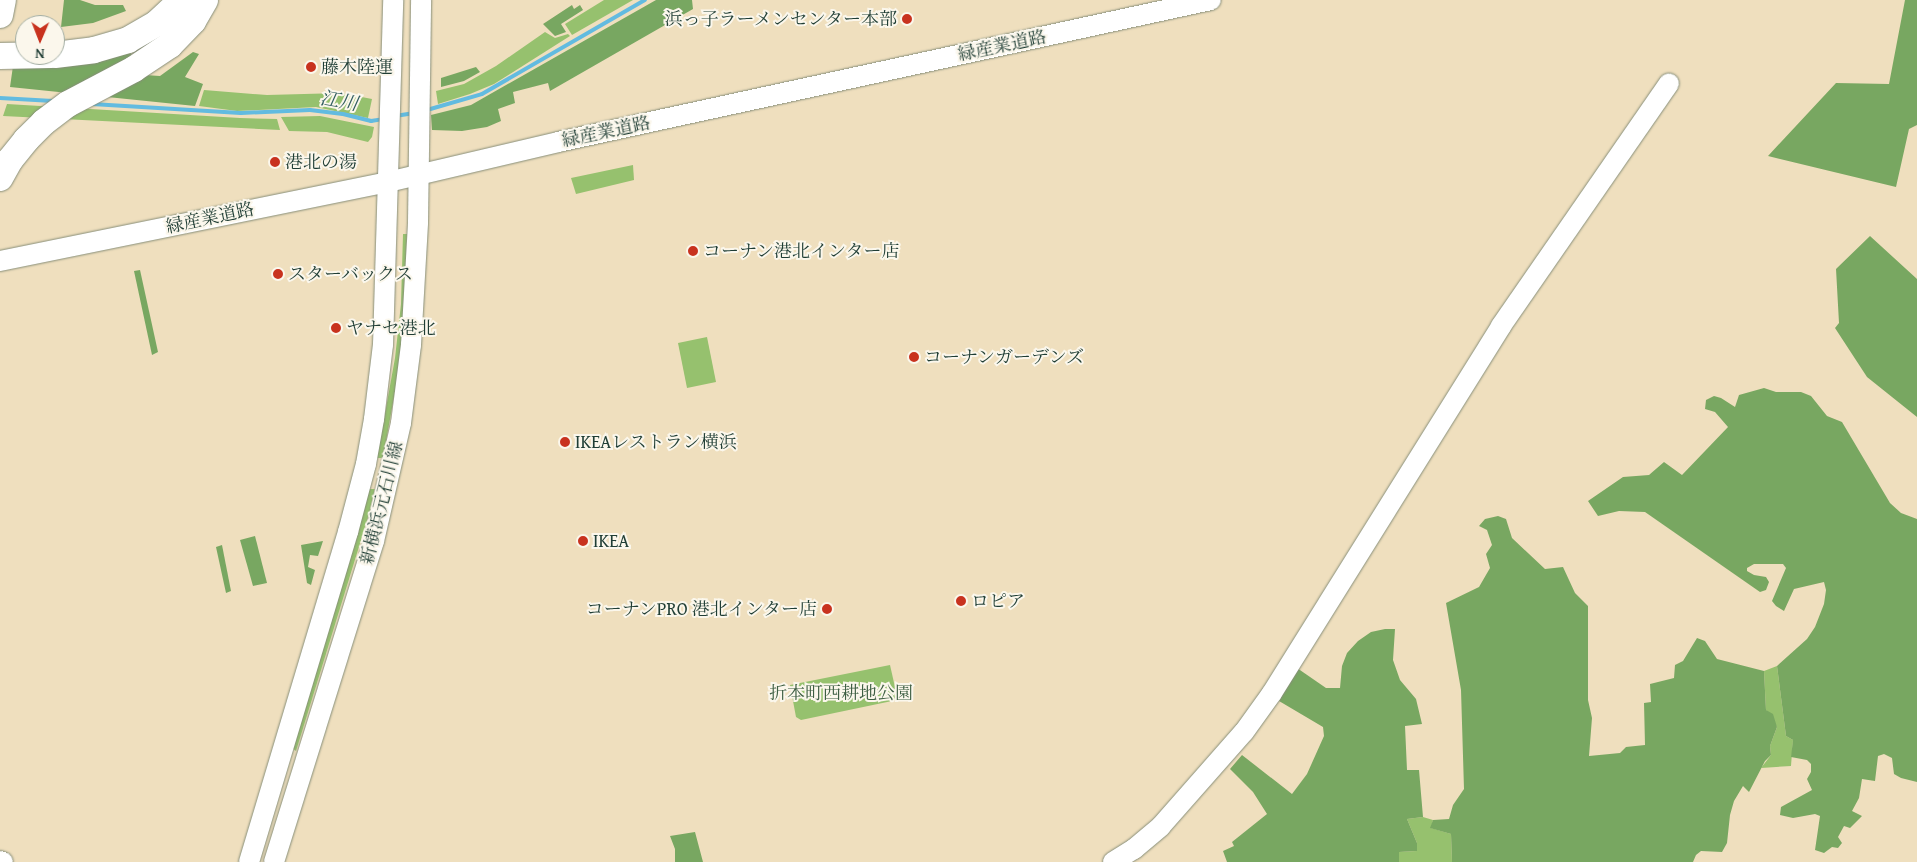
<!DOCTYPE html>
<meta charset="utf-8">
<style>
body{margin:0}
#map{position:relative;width:1917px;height:862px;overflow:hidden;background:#efdfbe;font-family:"Gentium Book Plus","Noto Serif JP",serif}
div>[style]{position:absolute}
.green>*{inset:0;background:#96c16e}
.forest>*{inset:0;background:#78a761}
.stream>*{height:4px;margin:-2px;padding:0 2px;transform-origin:2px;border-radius:2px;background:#62bbe0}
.roads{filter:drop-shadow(0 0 1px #878e79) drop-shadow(0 0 1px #878e79)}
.secondary>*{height:20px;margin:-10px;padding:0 10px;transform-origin:10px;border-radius:10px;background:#fff}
.highway>*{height:26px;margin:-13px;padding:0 13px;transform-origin:13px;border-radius:13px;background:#fff}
.dots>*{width:14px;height:14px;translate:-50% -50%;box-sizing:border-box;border:2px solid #fbf7ec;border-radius:50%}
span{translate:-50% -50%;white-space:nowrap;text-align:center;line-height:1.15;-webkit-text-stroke:4px #fbf7ec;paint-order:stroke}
.poi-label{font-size:18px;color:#1f3d34}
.right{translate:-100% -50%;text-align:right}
.left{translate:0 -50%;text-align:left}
.street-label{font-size:18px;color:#1f3d34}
.park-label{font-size:18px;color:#3d5e42}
.water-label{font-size:19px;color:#305c5f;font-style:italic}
.north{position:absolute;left:15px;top:15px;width:50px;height:50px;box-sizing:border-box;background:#fbf7ec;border:1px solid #a3ada2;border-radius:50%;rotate:181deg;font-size:14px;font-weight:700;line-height:20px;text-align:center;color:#1f3d34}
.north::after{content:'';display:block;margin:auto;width:18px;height:22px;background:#c8321e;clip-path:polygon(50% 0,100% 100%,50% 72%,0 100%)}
</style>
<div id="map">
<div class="green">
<i style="clip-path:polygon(604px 0,633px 0,572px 35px,565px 24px)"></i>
<i style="clip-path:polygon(545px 32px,555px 38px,568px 34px,570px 36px,494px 84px,470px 94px,438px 104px,436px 91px,464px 84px,496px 66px)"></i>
<i style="clip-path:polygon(204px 90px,267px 95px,341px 93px,372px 99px,368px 118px,316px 107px,237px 111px,199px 106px)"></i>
<i style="clip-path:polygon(7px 104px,240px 118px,277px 119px,280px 130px,3px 116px)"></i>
<i style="clip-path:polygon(320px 116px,374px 127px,372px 137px,368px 142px,327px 132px,289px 131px,281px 117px)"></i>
<i style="clip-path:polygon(633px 165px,634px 180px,576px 194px,571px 178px)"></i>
<i style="clip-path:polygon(403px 234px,407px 234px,405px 304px,401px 358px,383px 458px,377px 458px,395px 358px,401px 304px)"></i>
<i style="clip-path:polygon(707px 337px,716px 382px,687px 388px,678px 343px)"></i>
<i style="clip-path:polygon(369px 489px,375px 489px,370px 511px,296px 751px,292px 748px)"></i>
<i style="clip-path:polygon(890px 665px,897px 696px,892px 701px,801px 720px,796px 717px,790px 685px)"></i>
<i style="clip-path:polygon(1777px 666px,1786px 736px,1793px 740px,1791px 766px,1761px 768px,1771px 755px,1770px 746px,1777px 727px,1766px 710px,1764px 671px)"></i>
<i style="clip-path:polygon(1423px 817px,1433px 820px,1431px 828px,1451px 834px,1452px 862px,1399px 862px,1399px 852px,1417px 851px,1417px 843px,1407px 819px)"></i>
</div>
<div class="forest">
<i style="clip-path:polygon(64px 0,80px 0,95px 5px,123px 5px,126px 11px,93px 23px,61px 27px)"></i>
<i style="clip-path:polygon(656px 0,692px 0,693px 9px,550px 91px,548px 83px,513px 92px,515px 103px,498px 109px,501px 121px,487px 127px,462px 131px,432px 130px,431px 115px,471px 105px)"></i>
<i style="clip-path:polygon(1905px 0,1917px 0,1917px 125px,1909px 129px,1896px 187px,1768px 156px,1836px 83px,1889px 84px)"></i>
<i style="clip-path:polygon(572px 5px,574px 9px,580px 5px,583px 10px,561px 24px,566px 32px,555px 36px,543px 24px)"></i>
<i style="clip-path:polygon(129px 51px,145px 75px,160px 76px,193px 52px,199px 54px,185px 77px,203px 84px,195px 106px,10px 87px,13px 66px)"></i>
<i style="clip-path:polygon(476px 67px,480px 72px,464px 81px,441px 87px,441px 78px)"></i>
<i style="clip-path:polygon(1870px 236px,1917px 279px,1917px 417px,1867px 377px,1835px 328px,1839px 323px,1836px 269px)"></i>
<i style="clip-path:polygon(140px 270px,158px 352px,152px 355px,134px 271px)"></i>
<i style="clip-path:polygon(1764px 388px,1776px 392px,1801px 392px,1811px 396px,1827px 416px,1842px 422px,1890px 503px,1901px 513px,1917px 519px,1917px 782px,1901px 778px,1894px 774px,1892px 758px,1884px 754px,1878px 756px,1875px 781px,1862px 779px,1859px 798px,1852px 811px,1862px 816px,1850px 828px,1844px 826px,1838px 837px,1842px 843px,1838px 848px,1832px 847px,1824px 853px,1815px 850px,1820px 816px,1815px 814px,1793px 818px,1780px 815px,1781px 807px,1812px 790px,1807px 779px,1811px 772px,1811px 764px,1807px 760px,1791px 757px,1793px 740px,1786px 736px,1777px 666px,1807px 639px,1815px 627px,1824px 604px,1826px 590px,1824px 582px,1794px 589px,1784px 611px,1776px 606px,1772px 601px,1786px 568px,1783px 564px,1754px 564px,1747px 568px,1747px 571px,1754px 575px,1766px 577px,1769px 582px,1766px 590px,1760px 592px,1645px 512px,1619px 511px,1598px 516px,1588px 501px,1623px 477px,1649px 475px,1664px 462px,1682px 475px,1728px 427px,1715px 412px,1705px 409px,1706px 400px,1714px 396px,1721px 398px,1735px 407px,1739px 395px)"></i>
<i style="clip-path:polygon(1498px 516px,1506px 519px,1512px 538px,1545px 569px,1563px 567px,1575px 593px,1588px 606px,1588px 700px,1592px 718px,1589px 756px,1620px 753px,1626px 747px,1645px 745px,1644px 703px,1651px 702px,1650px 684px,1674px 678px,1675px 665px,1683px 661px,1697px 638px,1705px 641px,1717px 659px,1764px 671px,1766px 710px,1773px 714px,1777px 727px,1770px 746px,1771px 755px,1765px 761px,1749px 792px,1743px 786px,1734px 801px,1730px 815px,1727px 843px,1722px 852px,1701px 851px,1696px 855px,1693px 862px,1452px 862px,1451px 834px,1430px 828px,1433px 820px,1449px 819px,1453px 805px,1464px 789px,1461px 690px,1446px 603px,1479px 587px,1490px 568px,1486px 554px,1492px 545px,1487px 530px,1479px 526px,1485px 519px)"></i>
<i style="clip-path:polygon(255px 536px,267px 583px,253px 586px,240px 540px)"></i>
<i style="clip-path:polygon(323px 541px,318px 556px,310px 555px,308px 567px,315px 570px,311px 585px,307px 583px,301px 545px)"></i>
<i style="clip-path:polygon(222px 545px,231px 591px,226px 593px,216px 547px)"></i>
<i style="clip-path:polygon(1385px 629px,1395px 629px,1393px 660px,1400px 680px,1416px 699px,1422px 724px,1405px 726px,1407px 770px,1419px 770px,1423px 817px,1407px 819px,1417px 843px,1417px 851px,1399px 852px,1399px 862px,1227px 862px,1223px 851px,1234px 846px,1232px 842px,1267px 814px,1253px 792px,1230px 769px,1242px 755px,1292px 794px,1307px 774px,1324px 736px,1323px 727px,1279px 701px,1297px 668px,1326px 688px,1340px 688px,1342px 666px,1347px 653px,1358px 641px,1371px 632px)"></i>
<i style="clip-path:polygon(695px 832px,703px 862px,675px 862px,675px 849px,670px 836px)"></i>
</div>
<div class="stream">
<i style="left:0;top:98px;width:53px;rotate:3.2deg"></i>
<i style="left:92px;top:104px;width:149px;rotate:3.5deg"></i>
<i style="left:241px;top:113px;width:69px;rotate:-2.5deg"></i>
<i style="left:310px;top:110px;width:33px;rotate:7deg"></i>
<i style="left:343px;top:114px;width:29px;rotate:14deg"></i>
<i style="left:371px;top:121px;width:12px;rotate:-9deg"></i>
<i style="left:427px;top:110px;width:57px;rotate:-16.2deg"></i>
<i style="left:482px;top:94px;width:188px;rotate:-30deg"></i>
<i style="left:395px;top:116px;width:18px;rotate:-9deg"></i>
</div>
<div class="roads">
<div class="secondary">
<i style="left:0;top:261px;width:396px;rotate:-11.5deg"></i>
<i style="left:388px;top:182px;width:175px;rotate:-13.2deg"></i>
<i style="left:558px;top:142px;width:668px;rotate:-12.27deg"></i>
<i style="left:0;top:861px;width:3px;rotate:18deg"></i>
<i style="left:249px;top:862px;width:345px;rotate:-73.3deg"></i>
<i style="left:348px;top:532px;width:70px;rotate:-75.2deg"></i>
<i style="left:366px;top:464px;width:46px;rotate:-79.9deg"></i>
<i style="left:374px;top:419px;width:75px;rotate:-83.1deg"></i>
<i style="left:383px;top:345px;width:345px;rotate:-88.3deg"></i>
<i style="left:274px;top:862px;width:336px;rotate:-72.7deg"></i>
<i style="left:374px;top:541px;width:121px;rotate:-77.1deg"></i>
<i style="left:401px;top:423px;width:79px;rotate:-82.7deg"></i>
<i style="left:411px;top:345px;width:123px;rotate:-86.7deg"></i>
<i style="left:418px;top:222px;width:222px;rotate:-89.2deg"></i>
<i style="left:1113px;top:862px;width:25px;rotate:-32deg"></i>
<i style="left:1134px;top:849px;width:35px;rotate:-40deg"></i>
<i style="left:1161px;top:826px;width:125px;rotate:-48.6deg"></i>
<i style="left:1244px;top:732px;width:48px;rotate:-54.3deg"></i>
<i style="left:1272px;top:693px;width:433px;rotate:-58deg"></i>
<i style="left:1501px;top:326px;width:295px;rotate:-55.3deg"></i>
</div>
<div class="highway">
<i style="left:0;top:15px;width:15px;rotate:-79deg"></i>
<i style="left:55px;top:55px;width:39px;rotate:-7deg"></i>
<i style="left:94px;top:50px;width:35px;rotate:-16deg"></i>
<i style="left:128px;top:40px;width:34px;rotate:-30deg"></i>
<i style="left:157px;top:23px;width:34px;rotate:-43deg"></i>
<i style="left:0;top:56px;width:51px;rotate:-1.1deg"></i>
<i style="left:0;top:178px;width:21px;rotate:-61deg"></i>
<i style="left:10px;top:160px;width:26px;rotate:-51deg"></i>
<i style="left:26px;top:140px;width:25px;rotate:-45deg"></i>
<i style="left:44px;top:122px;width:30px;rotate:-37deg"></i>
<i style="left:68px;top:104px;width:75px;rotate:-27.9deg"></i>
<i style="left:134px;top:69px;width:43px;rotate:-33.7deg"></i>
<i style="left:170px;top:45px;width:33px;rotate:-46deg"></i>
<i style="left:193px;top:21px;width:24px;rotate:-60deg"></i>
</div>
</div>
<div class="dots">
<i style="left:907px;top:19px;background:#c8321e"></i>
<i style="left:311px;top:67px;background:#c8321e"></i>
<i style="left:275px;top:162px;background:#c8321e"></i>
<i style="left:693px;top:251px;background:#c8321e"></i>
<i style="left:278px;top:274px;background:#c8321e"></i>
<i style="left:336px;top:328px;background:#c8321e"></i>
<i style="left:914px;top:357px;background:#c8321e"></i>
<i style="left:565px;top:442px;background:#c8321e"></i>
<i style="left:583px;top:541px;background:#c8321e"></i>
<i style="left:961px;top:601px;background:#c8321e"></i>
<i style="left:827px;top:609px;background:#c8321e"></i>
</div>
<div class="poi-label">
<span class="right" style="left:897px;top:19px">浜っ子ラーメンセンター本部</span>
<span class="left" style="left:321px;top:67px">藤木陸運</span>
<span class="left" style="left:285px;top:162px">港北の湯</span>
<span class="left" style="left:703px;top:251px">コーナン港北インター店</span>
<span class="left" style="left:288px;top:274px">スターバックス</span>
<span class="left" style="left:346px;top:328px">ヤナセ港北</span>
<span class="left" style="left:924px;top:357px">コーナンガーデンズ</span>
<span class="left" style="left:575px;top:442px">IKEAレストラン横浜</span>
<span class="left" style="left:593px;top:541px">IKEA</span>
<span class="left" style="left:971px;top:601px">ロピア</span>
<span class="right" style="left:817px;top:609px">コーナンPRO 港北インター店</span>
</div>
<div class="street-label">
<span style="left:1002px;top:46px;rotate:-12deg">緑産業道路</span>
<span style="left:606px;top:132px;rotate:-12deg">緑産業道路</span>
<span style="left:210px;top:218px;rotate:-12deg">緑産業道路</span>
<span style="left:382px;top:503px;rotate:-76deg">新横浜元石川線</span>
</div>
<div class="park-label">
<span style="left:841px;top:693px">折本町西耕地公園</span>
</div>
<div class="water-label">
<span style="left:339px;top:101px;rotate:10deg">江川</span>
</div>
<div class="north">N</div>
</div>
